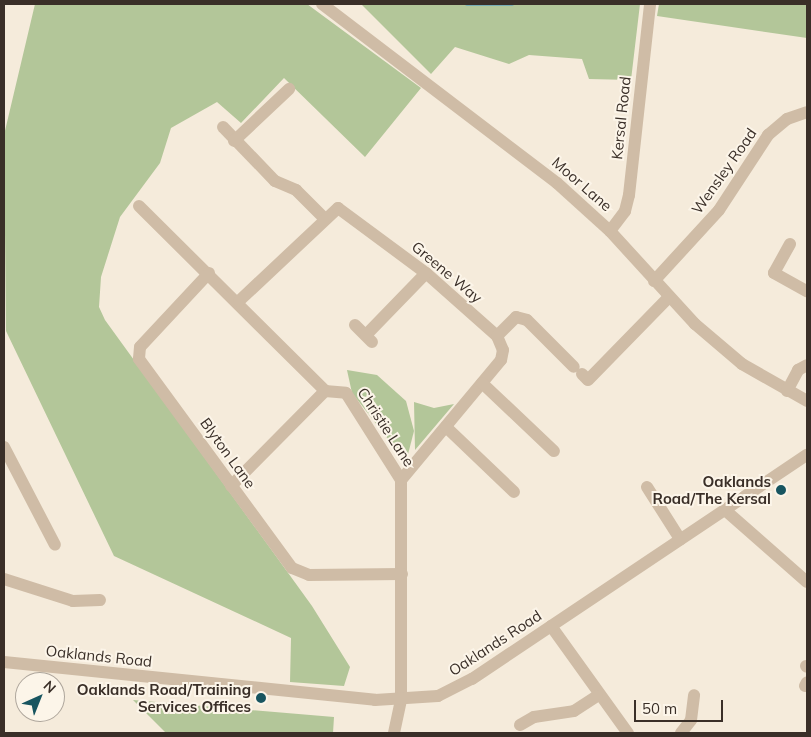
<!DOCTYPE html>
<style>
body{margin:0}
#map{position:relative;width:811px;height:737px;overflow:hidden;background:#f5ebdb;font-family:Mulish,sans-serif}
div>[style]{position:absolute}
.green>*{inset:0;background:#b3c699}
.stream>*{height:4px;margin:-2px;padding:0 2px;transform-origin:2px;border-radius:2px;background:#77adb5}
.street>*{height:12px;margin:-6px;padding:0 6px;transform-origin:6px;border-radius:6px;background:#cfbca6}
.dots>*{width:14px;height:14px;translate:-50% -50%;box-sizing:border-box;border:2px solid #fcf5e9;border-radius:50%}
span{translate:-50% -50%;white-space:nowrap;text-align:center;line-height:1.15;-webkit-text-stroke:4px #fcf5e9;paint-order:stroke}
.street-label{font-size:15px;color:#3a2f28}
.poi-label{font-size:15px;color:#3a2f28;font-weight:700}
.right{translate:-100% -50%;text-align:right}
.frame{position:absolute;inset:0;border:5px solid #3a2f28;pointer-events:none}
.north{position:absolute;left:15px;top:672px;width:50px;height:50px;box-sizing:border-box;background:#fcf5e9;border:1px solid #aea69c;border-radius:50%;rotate:44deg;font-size:14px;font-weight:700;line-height:20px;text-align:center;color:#3a2f28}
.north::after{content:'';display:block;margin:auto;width:18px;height:22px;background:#185560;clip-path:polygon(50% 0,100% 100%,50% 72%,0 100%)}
.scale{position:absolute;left:634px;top:700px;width:89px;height:22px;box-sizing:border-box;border:2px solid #3a2f28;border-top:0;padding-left:6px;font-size:15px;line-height:18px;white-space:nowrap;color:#3a2f28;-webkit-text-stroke:4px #fcf5e9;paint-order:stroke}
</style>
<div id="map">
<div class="green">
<i style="clip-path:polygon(35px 4px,307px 4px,421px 88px,365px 157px,284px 78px,241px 123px,217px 102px,171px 128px,160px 163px,120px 217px,101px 277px,99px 307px,105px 320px,312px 606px,350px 667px,344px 686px,290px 682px,291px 638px,114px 556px,6px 331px,4px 135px)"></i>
<i style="clip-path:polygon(361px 4px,640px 4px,631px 80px,589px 79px,582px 59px,529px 55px,509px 64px,455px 47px,431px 74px)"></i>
<i style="clip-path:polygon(659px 4px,807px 4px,807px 38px,657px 16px)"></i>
<i style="clip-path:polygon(347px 370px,377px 375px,406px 401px,414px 431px,406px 462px,352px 393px)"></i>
<i style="clip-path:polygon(414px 402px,434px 408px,454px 404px,415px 450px)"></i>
<i style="clip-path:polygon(133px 700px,334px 717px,333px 733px,166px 733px)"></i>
</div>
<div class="stream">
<i style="left:467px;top:4px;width:45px"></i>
</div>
<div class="street">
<i style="left:322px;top:4px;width:295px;rotate:37.3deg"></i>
<i style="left:557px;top:183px;width:72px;rotate:42.2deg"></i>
<i style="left:610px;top:231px;width:126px;rotate:47.6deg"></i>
<i style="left:695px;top:324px;width:62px;rotate:40.4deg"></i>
<i style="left:742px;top:364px;width:75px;rotate:29.6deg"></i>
<i style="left:223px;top:127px;width:75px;rotate:46.1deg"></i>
<i style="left:275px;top:181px;width:23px;rotate:23deg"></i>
<i style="left:296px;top:190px;width:40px;rotate:45deg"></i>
<i style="left:234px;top:141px;width:76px;rotate:-43.4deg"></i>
<i style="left:139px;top:206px;width:262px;rotate:44.8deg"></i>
<i style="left:325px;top:391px;width:21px;rotate:5deg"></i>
<i style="left:346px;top:393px;width:103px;rotate:57.7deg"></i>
<i style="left:401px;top:480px;width:220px;rotate:90deg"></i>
<i style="left:401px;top:700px;width:34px;rotate:102deg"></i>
<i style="left:610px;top:231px;width:25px;rotate:-53deg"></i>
<i style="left:625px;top:211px;width:16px;rotate:-76deg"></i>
<i style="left:629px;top:195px;width:192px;rotate:-83.7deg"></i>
<i style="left:790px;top:244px;width:33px;rotate:119deg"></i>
<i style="left:774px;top:273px;width:38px;rotate:29deg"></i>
<i style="left:209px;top:273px;width:101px;rotate:133deg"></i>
<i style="left:140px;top:347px;width:12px;rotate:95deg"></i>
<i style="left:139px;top:359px;width:259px;rotate:53.8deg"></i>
<i style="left:292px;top:568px;width:18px;rotate:22deg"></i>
<i style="left:309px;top:575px;width:93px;rotate:-0.6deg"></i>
<i style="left:654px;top:281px;width:96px;rotate:-47.5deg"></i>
<i style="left:719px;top:210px;width:90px;rotate:-56.8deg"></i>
<i style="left:768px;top:135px;width:25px;rotate:-40deg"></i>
<i style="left:787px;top:119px;width:21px;rotate:-19deg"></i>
<i style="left:239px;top:301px;width:136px;rotate:-43.2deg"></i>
<i style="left:338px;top:208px;width:109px;rotate:36.5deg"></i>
<i style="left:426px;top:273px;width:95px;rotate:41.6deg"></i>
<i style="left:497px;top:336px;width:15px;rotate:67deg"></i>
<i style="left:503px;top:350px;width:10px;rotate:101deg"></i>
<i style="left:501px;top:360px;width:156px;rotate:129.8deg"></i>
<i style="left:355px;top:325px;width:24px;rotate:45deg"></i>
<i style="left:366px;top:335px;width:86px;rotate:-45.9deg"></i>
<i style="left:497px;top:336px;width:27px;rotate:-45deg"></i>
<i style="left:516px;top:317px;width:11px;rotate:15deg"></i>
<i style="left:527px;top:320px;width:66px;rotate:45deg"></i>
<i style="left:582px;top:374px;width:8px;rotate:45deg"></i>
<i style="left:588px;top:380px;width:116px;rotate:-45.7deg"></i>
<i style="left:482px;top:383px;width:99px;rotate:43.4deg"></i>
<i style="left:787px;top:391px;width:24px;rotate:-62deg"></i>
<i style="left:798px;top:370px;width:10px;rotate:-29deg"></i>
<i style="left:446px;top:427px;width:94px;rotate:43.7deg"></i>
<i style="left:4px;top:447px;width:110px;rotate:62.5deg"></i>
<i style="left:231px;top:486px;width:134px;rotate:-45.3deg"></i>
<i style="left:647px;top:487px;width:62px;rotate:57.6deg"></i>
<i style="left:725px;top:510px;width:109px;rotate:41.3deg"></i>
<i style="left:4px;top:579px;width:72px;rotate:17.7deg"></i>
<i style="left:73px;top:601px;width:27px;rotate:-2deg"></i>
<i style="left:551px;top:626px;width:132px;rotate:54.3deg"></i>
<i style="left:4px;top:662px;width:373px;rotate:5.8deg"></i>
<i style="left:375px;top:700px;width:63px;rotate:-3.6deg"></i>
<i style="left:438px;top:696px;width:38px;rotate:-27deg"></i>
<i style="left:472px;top:679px;width:403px;rotate:-33.8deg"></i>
<i style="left:806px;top:666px;width:1px;rotate:45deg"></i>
<i style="left:805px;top:686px;width:4px;rotate:-63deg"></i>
<i style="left:520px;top:725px;width:16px;rotate:-30deg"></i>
<i style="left:534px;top:717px;width:40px;rotate:-8.5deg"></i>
<i style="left:574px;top:711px;width:27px;rotate:-33deg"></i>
<i style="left:681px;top:733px;width:16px;rotate:-52deg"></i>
<i style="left:691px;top:720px;width:25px;rotate:-83deg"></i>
</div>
<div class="dots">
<i style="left:781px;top:490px;background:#185560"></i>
<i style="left:261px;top:698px;background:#185560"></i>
</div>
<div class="street-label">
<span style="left:621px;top:118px;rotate:-84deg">Kersal Road</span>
<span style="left:724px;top:171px;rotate:-55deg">Wensley Road</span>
<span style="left:582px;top:184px;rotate:41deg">Moor Lane</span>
<span style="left:447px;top:272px;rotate:40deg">Greene Way</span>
<span style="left:386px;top:427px;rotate:57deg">Christie Lane</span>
<span style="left:228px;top:453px;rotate:54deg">Blyton Lane</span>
<span style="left:495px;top:643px;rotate:-33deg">Oaklands Road</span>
<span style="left:99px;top:656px;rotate:6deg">Oaklands Road</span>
</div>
<div class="poi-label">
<span class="right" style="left:771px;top:490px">Oaklands<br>Road/The Kersal</span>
<span class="right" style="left:251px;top:698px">Oaklands Road/Training<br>Services Offices</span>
</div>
<div class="frame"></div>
<div class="north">N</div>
<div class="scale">50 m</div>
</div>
